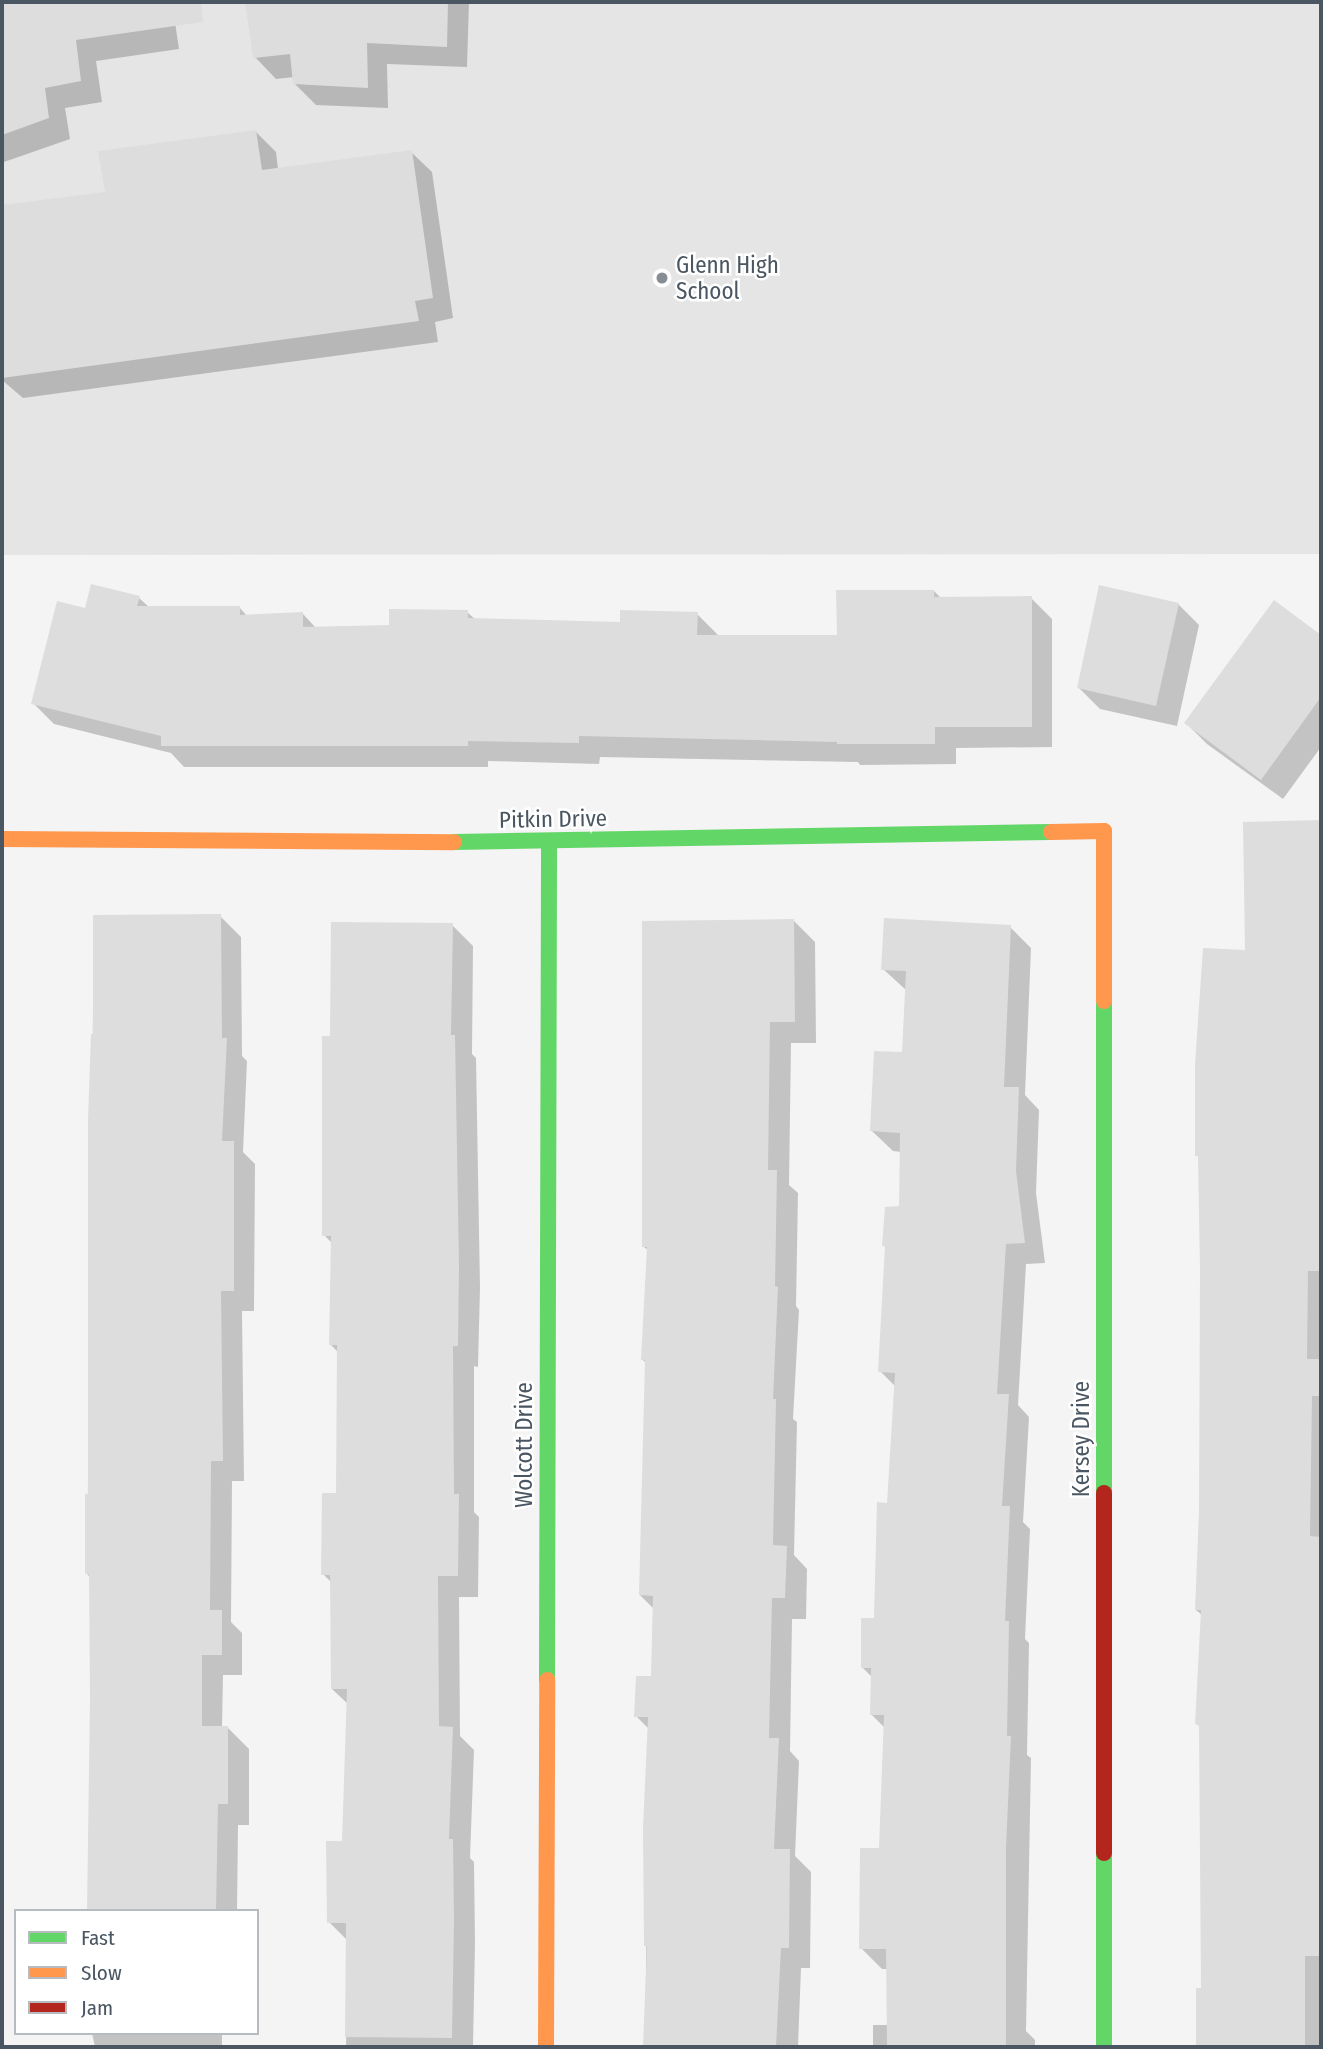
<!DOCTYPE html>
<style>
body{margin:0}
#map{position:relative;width:1323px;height:2049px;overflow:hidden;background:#f4f4f4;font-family:"Fira Sans Condensed",sans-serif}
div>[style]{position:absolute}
.education>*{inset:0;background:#e6e5e6}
.shadow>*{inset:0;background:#0003}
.building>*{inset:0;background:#ddddde}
.fast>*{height:16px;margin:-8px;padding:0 8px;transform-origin:8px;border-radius:8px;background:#63d668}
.slow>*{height:16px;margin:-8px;padding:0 8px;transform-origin:8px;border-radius:8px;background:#ff974d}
.jam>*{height:16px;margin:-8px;padding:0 8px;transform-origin:8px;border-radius:8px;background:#b3261e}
.dots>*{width:19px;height:19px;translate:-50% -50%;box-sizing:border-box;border:4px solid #fff;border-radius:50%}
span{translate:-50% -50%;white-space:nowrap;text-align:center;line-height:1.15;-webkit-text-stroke:5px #fff;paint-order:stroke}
.poi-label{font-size:23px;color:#4a5661}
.left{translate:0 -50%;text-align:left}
.street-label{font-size:23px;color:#4a5661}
.frame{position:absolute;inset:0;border:4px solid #4a5661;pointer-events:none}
.legend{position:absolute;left:14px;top:1909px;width:245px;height:126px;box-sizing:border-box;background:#fff;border:2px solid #b7bbc0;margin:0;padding:9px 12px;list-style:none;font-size:21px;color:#4a5661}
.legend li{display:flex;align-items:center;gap:14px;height:35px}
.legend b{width:35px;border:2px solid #b7bbc0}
</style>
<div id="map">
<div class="education">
<i style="clip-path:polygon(2px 2px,1321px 2px,1321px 554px,2px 555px)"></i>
</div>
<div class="shadow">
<i style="clip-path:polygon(2px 2px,172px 2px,179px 49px,96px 61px,102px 102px,65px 108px,70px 139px,4px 162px)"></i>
<i style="clip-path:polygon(247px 2px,469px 2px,467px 67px,387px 64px,388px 108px,316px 105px,295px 84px,294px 77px,276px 79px,255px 57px)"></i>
<i style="clip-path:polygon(255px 131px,276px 152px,278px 169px,411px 152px,432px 172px,453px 318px,435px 322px,438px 342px,23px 398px,2px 380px,2px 207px,107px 193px)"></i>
<i style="clip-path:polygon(934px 591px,941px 598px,1031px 598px,1052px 619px,1052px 747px,956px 748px,956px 764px,860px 765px,858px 762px,600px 757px,599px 764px,488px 761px,488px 767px,184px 767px,171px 753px,54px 724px,33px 703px,86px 610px,139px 598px,149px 607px,240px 608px,247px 616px,303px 614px,317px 629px,391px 626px,467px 612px,476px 620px,621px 624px,697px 614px,718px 635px,838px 637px)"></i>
<i style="clip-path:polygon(1178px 604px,1199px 625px,1177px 726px,1100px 709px,1079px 688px)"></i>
<i style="clip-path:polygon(1316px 634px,1321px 639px,1321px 747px,1283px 799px,1207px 744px,1186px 723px)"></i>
<i style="clip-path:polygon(1321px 822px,1321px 2047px,1198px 2047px,1198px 1990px,1203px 1990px,1200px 1727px,1197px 1724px,1202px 1615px,1196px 1610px,1200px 1511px,1200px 1159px,1197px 1155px,1247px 952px,1244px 823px)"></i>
<i style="clip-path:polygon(220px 916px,241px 937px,242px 1056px,247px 1061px,243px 1152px,255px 1164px,254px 1311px,242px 1311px,244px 1481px,232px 1481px,231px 1622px,242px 1633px,242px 1675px,223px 1675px,222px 1727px,227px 1727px,249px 1749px,249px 1825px,238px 1825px,237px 1911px,88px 1911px,92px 1698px,90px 1577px,87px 1574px,94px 917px)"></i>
<i style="clip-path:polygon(794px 921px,815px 942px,816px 1043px,791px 1043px,789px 1185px,798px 1193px,796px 1306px,799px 1310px,793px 1419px,797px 1422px,794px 1555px,807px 1569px,806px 1619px,792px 1619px,790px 1751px,799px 1761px,795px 1856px,811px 1872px,810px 1968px,801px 1968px,798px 2047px,645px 2047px,649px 1729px,636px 1716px,652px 1678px,654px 1609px,640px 1595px,647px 1364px,642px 1359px,649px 1251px,644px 1247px)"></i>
<i style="clip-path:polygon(452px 925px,473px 946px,472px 1054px,476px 1058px,480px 1288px,478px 1367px,474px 1366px,474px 1512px,479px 1517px,478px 1597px,459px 1597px,460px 1736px,474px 1750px,470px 1858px,474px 1862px,475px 1943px,473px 2047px,346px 2047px,348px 1941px,329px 1922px,344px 1843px,349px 1705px,332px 1689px,332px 1583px,323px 1574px,338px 1495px,339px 1353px,330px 1344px,332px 1243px,324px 1235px,331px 1037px)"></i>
<i style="clip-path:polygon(1010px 927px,1031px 948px,1025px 1095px,1039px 1110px,1036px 1193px,1045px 1263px,1026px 1264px,1018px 1405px,1029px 1417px,1023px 1522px,1030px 1529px,1025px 1639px,1029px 1643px,1027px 1755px,1031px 1758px,1026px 2031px,1035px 2040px,1035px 2047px,873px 2047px,873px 2025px,888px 2025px,888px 1969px,882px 1969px,861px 1948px,881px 1849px,885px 1728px,871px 1714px,872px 1677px,862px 1667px,875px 1620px,889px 1505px,896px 1387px,880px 1371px,887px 1248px,884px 1246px,900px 1208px,901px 1152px,893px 1151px,872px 1131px,904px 1054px,906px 990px,883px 969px)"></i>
<i style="clip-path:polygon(92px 2033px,222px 2033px,222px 2047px,95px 2047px)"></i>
</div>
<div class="building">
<i style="clip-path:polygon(2px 2px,201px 2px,203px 22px,76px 40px,81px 81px,45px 88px,49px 118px,2px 135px)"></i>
<i style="clip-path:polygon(245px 2px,448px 2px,447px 47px,367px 43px,368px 88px,293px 84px,290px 54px,253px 58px)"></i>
<i style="clip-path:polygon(256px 130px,262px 170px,412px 150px,433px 298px,415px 301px,419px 321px,2px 378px,2px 205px,105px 192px,98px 151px)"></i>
<i style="clip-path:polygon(91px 584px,140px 596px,137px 606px,240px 606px,240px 615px,303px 612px,303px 627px,389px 625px,389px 609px,468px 610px,468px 618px,620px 622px,620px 610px,698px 612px,697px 635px,837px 635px,836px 590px,934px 590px,934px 597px,1032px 596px,1032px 727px,935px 727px,935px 744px,837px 744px,837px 742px,579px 736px,579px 743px,468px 741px,468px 746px,161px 746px,161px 736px,31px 704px,57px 601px,85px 608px)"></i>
<i style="clip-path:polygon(1099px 585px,1179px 603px,1156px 706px,1077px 688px)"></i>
<i style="clip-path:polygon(1274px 600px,1321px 635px,1321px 697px,1261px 780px,1184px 723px)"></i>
<i style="clip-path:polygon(1321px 820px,1321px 1271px,1308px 1271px,1307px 1359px,1321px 1359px,1321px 1396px,1312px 1396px,1310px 1536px,1321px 1537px,1321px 1956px,1305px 1956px,1305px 2047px,1196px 2047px,1196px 1988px,1201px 1988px,1199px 1725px,1195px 1724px,1201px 1610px,1195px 1610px,1199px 1511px,1200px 1271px,1198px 1156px,1195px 1156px,1195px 1064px,1203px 948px,1245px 950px,1243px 822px)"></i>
<i style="clip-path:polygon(221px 914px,222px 1038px,227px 1038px,222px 1141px,234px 1141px,234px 1291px,221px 1291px,223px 1461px,211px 1461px,210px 1610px,222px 1610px,222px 1655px,202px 1655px,202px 1726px,228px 1726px,228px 1804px,218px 1804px,216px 1911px,87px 1911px,90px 1698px,89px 1574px,85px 1574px,85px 1494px,88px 1494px,88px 1120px,91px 1034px,93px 1034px,93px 915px)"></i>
<i style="clip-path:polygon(884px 918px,1011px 925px,1004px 1087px,1019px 1087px,1016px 1171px,1025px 1243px,1006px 1244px,997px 1394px,1009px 1394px,1002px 1506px,1010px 1506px,1005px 1621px,1009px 1621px,1007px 1736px,1011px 1736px,1006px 1848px,1006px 2047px,887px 2047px,886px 1949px,859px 1949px,860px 1848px,879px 1848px,884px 1715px,870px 1715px,871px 1668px,861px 1668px,861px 1618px,874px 1618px,877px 1502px,887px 1503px,895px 1373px,878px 1372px,885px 1246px,882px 1246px,885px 1207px,899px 1206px,900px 1133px,870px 1131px,874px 1051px,902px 1052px,906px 971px,881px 970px)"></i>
<i style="clip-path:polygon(794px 919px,795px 1022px,770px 1022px,768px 1170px,777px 1170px,775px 1286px,778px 1287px,773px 1399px,776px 1399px,773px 1545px,787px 1546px,785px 1598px,772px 1598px,769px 1738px,779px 1738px,774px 1849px,790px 1849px,789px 1948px,781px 1948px,776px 2047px,643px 2047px,647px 1946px,644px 1946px,643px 1828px,648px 1717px,634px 1717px,636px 1676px,651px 1676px,653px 1596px,639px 1595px,645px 1360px,641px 1360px,647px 1247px,642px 1247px,642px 921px)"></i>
<i style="clip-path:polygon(331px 922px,453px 923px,451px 1035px,455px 1035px,459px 1266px,458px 1346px,453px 1346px,454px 1494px,459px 1494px,458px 1576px,438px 1576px,439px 1726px,453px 1727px,449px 1839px,453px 1839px,454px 1921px,452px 2038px,345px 2037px,346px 1923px,327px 1923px,326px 1841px,342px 1841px,347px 1689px,331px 1689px,330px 1575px,321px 1575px,322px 1493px,336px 1493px,337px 1345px,329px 1345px,331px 1236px,322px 1236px,322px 1036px,330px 1036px)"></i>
</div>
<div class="fast">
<i style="left:454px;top:842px;width:597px;rotate:-0.96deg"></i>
<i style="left:1104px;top:1001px;width:492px;rotate:90deg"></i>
<i style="left:547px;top:1680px;width:837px;rotate:-89.86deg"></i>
<i style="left:1104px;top:1853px;width:194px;rotate:90deg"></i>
</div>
<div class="slow">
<i style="left:1051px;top:832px;width:53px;rotate:-1.1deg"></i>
<i style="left:1104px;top:831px;width:170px;rotate:90deg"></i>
<i style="left:2px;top:839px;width:452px;rotate:0.4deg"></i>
<i style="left:546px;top:2047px;width:367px;rotate:-89.8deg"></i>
</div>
<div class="jam">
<i style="left:1104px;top:1493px;width:360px;rotate:90deg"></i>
</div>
<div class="dots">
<i style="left:662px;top:278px;background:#868d94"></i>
</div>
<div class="poi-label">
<span class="left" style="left:676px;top:278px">Glenn High<br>School</span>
</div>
<div class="street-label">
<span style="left:553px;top:819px;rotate:-1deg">Pitkin Drive</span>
<span style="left:1081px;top:1439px;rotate:-90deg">Kersey Drive</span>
<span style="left:524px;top:1445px;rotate:-90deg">Wolcott Drive</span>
</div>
<div class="frame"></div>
<ul class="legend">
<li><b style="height:9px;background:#63d668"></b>Fast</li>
<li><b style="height:9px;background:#ff974d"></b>Slow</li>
<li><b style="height:9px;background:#b3261e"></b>Jam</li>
</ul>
</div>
